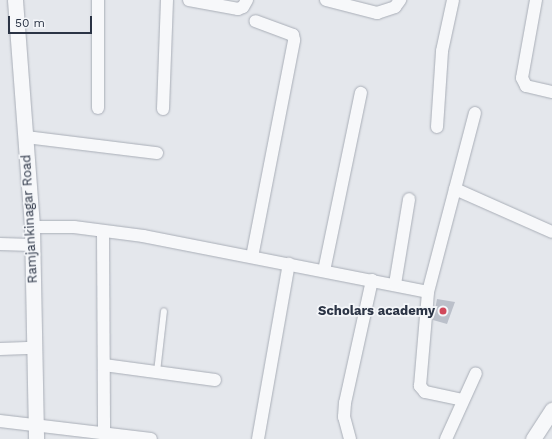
<!DOCTYPE html>
<style>
body{margin:0}
#map{position:relative;width:552px;height:439px;overflow:hidden;background:#e4e7ec;font-family:"Work Sans",sans-serif}
div>[style]{position:absolute}
.building>*{inset:0;background:#bbc0ca}
.roads{filter:drop-shadow(0 0 1px #a9aeb7) drop-shadow(0 0 1px #a9aeb7)}
.service>*{height:6px;margin:-3px;padding:0 3px;transform-origin:3px;border-radius:3px;background:#f7f8fa}
.minor>*{height:12px;margin:-6px;padding:0 6px;transform-origin:6px;border-radius:6px;background:#f7f8fa}
.tertiary>*{height:15px;margin:-7.5px;padding:0 7.5px;transform-origin:7.5px;border-radius:7.5px;background:#f7f8fa}
.dots>*{width:11px;height:11px;translate:-50% -50%;box-sizing:border-box;border:2px solid #f4f6f9;border-radius:50%}
span{translate:-50% -50%;white-space:nowrap;text-align:center;line-height:1.15;-webkit-text-stroke:3.5px #f4f6f9;paint-order:stroke}
.street-label{font-size:13px;color:#2b3445}
.poi-label{font-size:13px;color:#2b3445;font-weight:700}
.right{translate:-100% -50%;text-align:right}
.scale{position:absolute;left:8px;top:16px;width:84px;height:18px;box-sizing:border-box;border:2px solid #2b3445;border-top:0;padding-left:5px;font-size:12px;line-height:14px;white-space:nowrap;color:#2b3445;-webkit-text-stroke:3px #f4f6f9;paint-order:stroke}
</style>
<div id="map">
<div class="building">
<i style="clip-path:polygon(437px 299px,455px 302px,447px 324px,433px 320px)"></i>
</div>
<div class="roads">
<div class="service">
<i style="left:157px;top:372px;width:61px;rotate:-83.5deg"></i>
</div>
<div class="minor">
<i style="left:98px;top:0;width:108px;rotate:90deg"></i>
<i style="left:189px;top:0;width:50px;rotate:10.4deg"></i>
<i style="left:238px;top:9px;width:5px;rotate:-22deg"></i>
<i style="left:243px;top:7px;width:8px;rotate:-60deg"></i>
<i style="left:326px;top:0;width:53px;rotate:14.3deg"></i>
<i style="left:377px;top:13px;width:19px;rotate:-18deg"></i>
<i style="left:395px;top:7px;width:9px;rotate:-54deg"></i>
<i style="left:536px;top:0;width:79px;rotate:100.2deg"></i>
<i style="left:522px;top:78px;width:9px;rotate:63deg"></i>
<i style="left:526px;top:86px;width:27px;rotate:13deg"></i>
<i style="left:163px;top:109px;width:109px;rotate:-87.9deg"></i>
<i style="left:437px;top:127px;width:76px;rotate:-86.2deg"></i>
<i style="left:442px;top:51px;width:52px;rotate:-77.8deg"></i>
<i style="left:26px;top:137px;width:132px;rotate:7deg"></i>
<i style="left:455px;top:189px;width:106px;rotate:23.9deg"></i>
<i style="left:32px;top:227px;width:42px"></i>
<i style="left:74px;top:227px;width:70px;rotate:7.4deg"></i>
<i style="left:143px;top:236px;width:290px;rotate:11.1deg"></i>
<i style="left:103px;top:231px;width:203px;rotate:89.7deg"></i>
<i style="left:0;top:244px;width:32px;rotate:2deg"></i>
<i style="left:252px;top:257px;width:221px;rotate:-79deg"></i>
<i style="left:294px;top:40px;width:5px;rotate:-101deg"></i>
<i style="left:293px;top:35px;width:40px;rotate:-159.8deg"></i>
<i style="left:324px;top:271px;width:182px;rotate:-78.3deg"></i>
<i style="left:395px;top:284px;width:86px;rotate:-80.6deg"></i>
<i style="left:0;top:349px;width:34px;rotate:-2deg"></i>
<i style="left:104px;top:365px;width:112px;rotate:7.7deg"></i>
<i style="left:463px;top:400px;width:39px;rotate:-168deg"></i>
<i style="left:425px;top:392px;width:8px;rotate:-130deg"></i>
<i style="left:420px;top:386px;width:94px;rotate:-85.1deg"></i>
<i style="left:428px;top:292px;width:185px;rotate:-75.3deg"></i>
<i style="left:0;top:421px;width:152px;rotate:6.8deg"></i>
<i style="left:258px;top:439px;width:178px;rotate:-80deg"></i>
<i style="left:350px;top:439px;width:23px;rotate:-105deg"></i>
<i style="left:344px;top:417px;width:14px;rotate:-86deg"></i>
<i style="left:345px;top:403px;width:126px;rotate:-77.6deg"></i>
<i style="left:446px;top:439px;width:72px;rotate:-65.6deg"></i>
</div>
<div class="tertiary">
<i style="left:15px;top:0;width:228px;rotate:85.7deg"></i>
<i style="left:32px;top:227px;width:212px;rotate:88.9deg"></i>
<i style="left:533px;top:439px;width:35px;rotate:-57deg"></i>
</div>
</div>
<div class="dots">
<i style="left:443px;top:311px;background:#d1495b"></i>
</div>
<div class="street-label">
<span style="left:30px;top:219px;rotate:-93deg">Ramjankinagar Road</span>
</div>
<div class="poi-label">
<span class="right" style="left:435px;top:311px">Scholars academy</span>
</div>
<div class="scale">50 m</div>
</div>
